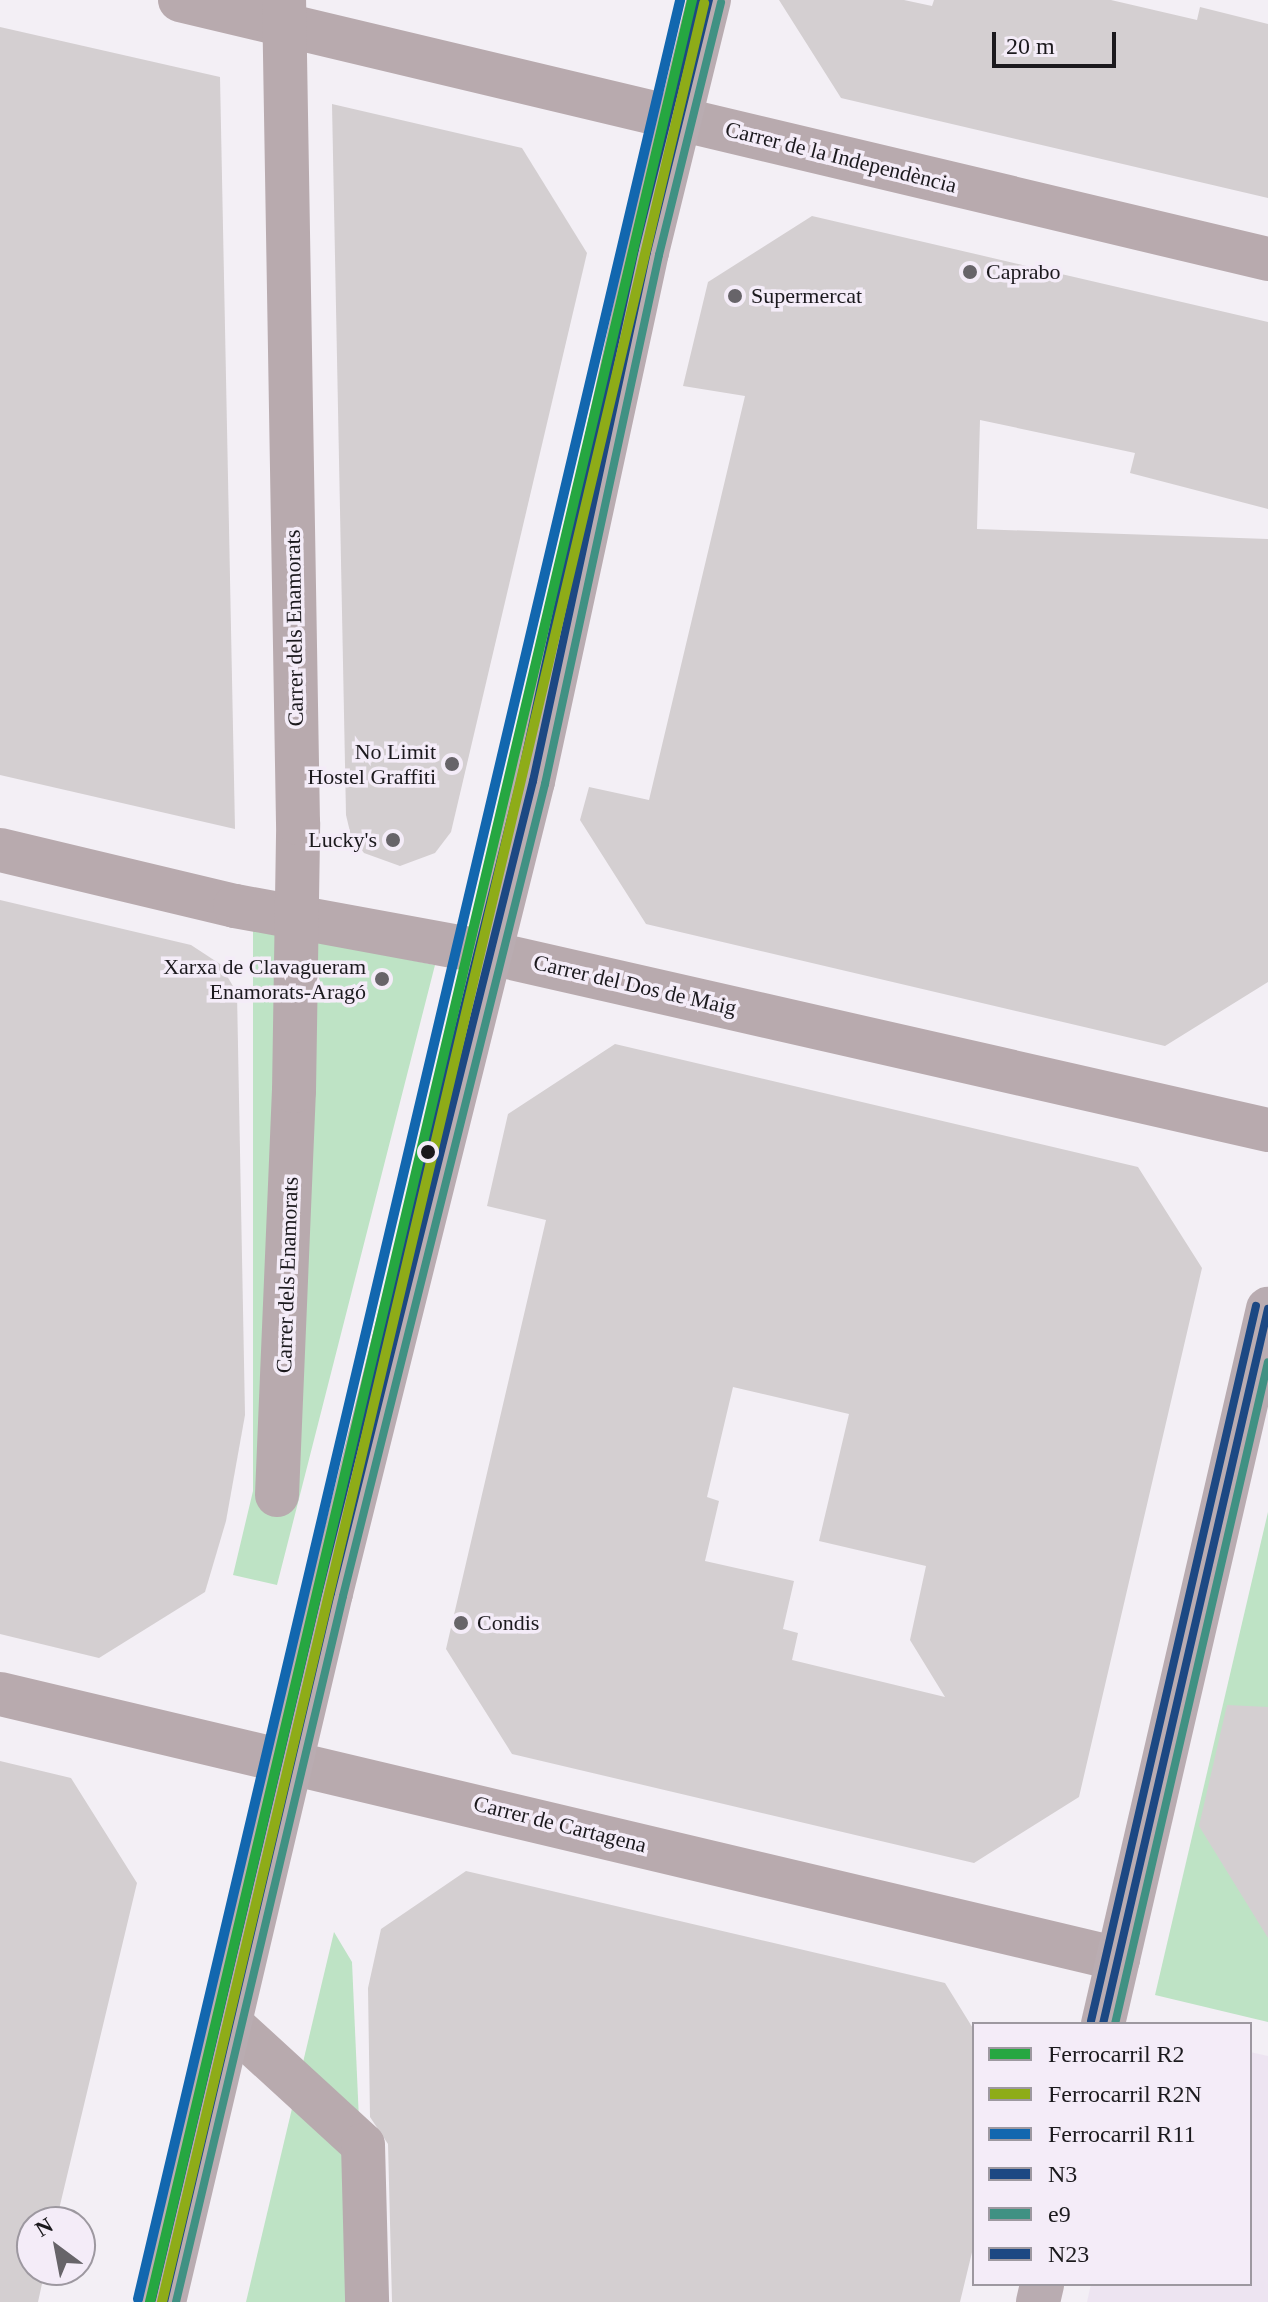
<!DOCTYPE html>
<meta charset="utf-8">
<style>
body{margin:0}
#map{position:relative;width:1268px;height:2302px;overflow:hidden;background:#f3eff5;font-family:"Times New Roman",serif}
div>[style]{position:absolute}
.built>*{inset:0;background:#ede4f1}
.green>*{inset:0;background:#bee3c5}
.building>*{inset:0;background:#d4cfd1}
.minor>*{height:44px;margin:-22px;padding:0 22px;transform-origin:22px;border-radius:22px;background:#b8aaae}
.major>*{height:44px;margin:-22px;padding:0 22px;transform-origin:22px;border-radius:22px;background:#b9acb1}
.bus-1>*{height:8px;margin:-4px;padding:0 4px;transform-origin:4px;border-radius:4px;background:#1c4883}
.bus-2>*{height:8px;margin:-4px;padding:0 4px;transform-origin:4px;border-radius:4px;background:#409183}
.bus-3>*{height:8px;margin:-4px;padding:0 4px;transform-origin:4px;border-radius:4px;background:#1c4883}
.rail-1>*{height:10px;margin:-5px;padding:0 5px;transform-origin:5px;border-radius:5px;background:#26a741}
.rail-2>*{height:10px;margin:-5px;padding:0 5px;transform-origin:5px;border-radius:5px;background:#8eac18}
.rail-3>*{height:10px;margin:-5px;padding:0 5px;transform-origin:5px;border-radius:5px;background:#1267af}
.dots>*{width:22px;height:22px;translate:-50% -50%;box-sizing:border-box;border:4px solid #f4ecf8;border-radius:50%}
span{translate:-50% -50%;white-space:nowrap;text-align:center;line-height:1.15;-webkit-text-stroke:7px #f4ecf8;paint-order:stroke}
.street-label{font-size:22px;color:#1b191d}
.poi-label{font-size:22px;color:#1b191d}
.left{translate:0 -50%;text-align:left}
.right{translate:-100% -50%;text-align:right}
.legend{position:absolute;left:972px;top:2022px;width:280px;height:264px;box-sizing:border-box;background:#f4ecf8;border:2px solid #9d98a0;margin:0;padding:10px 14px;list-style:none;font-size:24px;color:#1b191d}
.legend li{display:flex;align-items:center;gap:16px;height:40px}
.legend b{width:40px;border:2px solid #9d98a0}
.north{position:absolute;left:16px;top:2206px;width:80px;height:80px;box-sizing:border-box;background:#f4ecf8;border:2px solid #9d98a0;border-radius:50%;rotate:328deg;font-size:22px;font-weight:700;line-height:32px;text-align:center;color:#1b191d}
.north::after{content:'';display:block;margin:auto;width:28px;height:36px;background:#676469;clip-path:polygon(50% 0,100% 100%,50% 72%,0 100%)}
.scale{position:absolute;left:992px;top:32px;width:124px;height:36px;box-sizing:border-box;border:4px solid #1b191d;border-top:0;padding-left:10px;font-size:24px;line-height:28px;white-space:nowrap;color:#1b191d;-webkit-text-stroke:6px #f4ecf8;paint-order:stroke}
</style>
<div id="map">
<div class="built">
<i style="clip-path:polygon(1250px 2052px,1268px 2056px,1268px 2302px,1087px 2302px,1091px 2284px,1250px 2284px)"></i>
</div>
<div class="green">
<i style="clip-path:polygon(253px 928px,435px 965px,277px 1585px,233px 1575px,253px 1491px)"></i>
<i style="clip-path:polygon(1268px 1512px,1268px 2022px,1155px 1995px)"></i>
<i style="clip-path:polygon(334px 1932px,352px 1962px,367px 2302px,246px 2302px)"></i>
</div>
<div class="building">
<i style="clip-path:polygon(779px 0,904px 0,932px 6px,934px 0,1111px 0,1197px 20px,1200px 7px,1268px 24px,1268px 198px,841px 98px)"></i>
<i style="clip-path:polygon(0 27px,220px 77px,235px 829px,0 775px)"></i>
<i style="clip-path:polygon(332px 104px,522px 148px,587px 253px,451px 832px,435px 853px,400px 866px,364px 853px,351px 836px,346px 815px)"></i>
<i style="clip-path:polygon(812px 216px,1268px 322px,1268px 509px,1130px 473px,1135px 453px,980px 420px,977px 529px,1268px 539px,1268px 982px,1165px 1046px,646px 924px,580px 820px,589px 787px,649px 800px,745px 396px,683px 386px,708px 282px)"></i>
<i style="clip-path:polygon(0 900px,191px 945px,220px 964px,237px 993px,245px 1415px,226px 1521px,205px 1592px,99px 1658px,0 1634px)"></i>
<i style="clip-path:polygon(evenodd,615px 1044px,1138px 1167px,1202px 1268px,1079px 1797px,974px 1863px,512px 1754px,446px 1649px,546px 1220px,487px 1206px,508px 1114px,615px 1044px,733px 1387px,849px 1414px,819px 1541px,926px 1566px,910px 1640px,945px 1697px,792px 1660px,798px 1633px,783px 1629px,794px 1581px,705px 1561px,719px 1501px,707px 1497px,733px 1387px)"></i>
<i style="clip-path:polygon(1227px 1705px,1268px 1707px,1268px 1938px,1199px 1826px)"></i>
<i style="clip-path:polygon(0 1761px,71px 1778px,137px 1883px,56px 2222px,32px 2222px,32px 2270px,45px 2270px,38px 2302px,0 2302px)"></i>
<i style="clip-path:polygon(466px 1871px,945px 1983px,974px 2030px,974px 2244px,960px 2302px,392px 2302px,388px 2144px,370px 2117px,368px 1988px,381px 1929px)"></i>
</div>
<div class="minor">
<i style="left:180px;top:0;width:1118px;rotate:13.39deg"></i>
<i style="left:0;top:850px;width:242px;rotate:13.4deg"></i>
<i style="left:235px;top:906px;width:259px;rotate:10.4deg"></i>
<i style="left:490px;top:953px;width:798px;rotate:12.82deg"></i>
<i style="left:277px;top:1495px;width:404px;rotate:-87.6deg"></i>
<i style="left:294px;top:1091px;width:268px;rotate:-89.1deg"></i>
<i style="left:298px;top:823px;width:823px;rotate:-90.97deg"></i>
<i style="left:0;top:1694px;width:1149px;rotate:13.33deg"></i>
<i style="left:230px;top:2023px;width:180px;rotate:42.5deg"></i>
<i style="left:363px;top:2145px;width:157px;rotate:88.5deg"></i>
</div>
<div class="major">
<i style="left:1103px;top:2024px;width:734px;rotate:-77.01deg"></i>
<i style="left:164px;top:2302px;width:728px;rotate:-76.75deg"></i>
<i style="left:331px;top:1593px;width:837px;rotate:-76.03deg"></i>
<i style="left:533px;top:781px;width:541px;rotate:-77.84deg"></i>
<i style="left:647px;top:252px;width:260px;rotate:-76.2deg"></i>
<i style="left:1038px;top:2302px;width:18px;rotate:-77deg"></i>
</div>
<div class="bus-1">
<i style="left:1103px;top:2024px;width:734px;rotate:-77.01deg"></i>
<i style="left:164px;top:2302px;width:728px;rotate:-76.75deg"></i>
<i style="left:331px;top:1593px;width:837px;rotate:-76.03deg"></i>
<i style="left:533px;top:781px;width:541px;rotate:-77.84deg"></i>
<i style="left:647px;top:252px;width:260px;rotate:-76.2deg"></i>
</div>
<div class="bus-2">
<i style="left:1115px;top:2024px;width:679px;rotate:-76.99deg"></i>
<i style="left:176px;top:2302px;width:725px;rotate:-76.69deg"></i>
<i style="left:343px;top:1596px;width:837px;rotate:-76.03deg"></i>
<i style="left:545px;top:784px;width:541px;rotate:-77.84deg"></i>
<i style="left:659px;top:255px;width:260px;rotate:-76.2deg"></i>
</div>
<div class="bus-3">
<i style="left:1091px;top:2021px;width:734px;rotate:-77.01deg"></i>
<i style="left:152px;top:2299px;width:728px;rotate:-76.75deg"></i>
<i style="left:319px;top:1590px;width:837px;rotate:-76.03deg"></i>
<i style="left:521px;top:778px;width:541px;rotate:-77.84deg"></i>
<i style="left:635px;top:249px;width:257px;rotate:-76deg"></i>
</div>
<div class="rail-1">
<i style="left:150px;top:2302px;width:2365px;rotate:-76.75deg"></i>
</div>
<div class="rail-2">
<i style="left:162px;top:2302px;width:2362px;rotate:-76.73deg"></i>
</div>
<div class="rail-3">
<i style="left:138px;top:2299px;width:2362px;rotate:-76.73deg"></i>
</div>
<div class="dots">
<i style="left:970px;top:272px;background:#676469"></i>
<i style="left:735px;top:296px;background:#676469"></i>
<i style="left:452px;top:764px;background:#676469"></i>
<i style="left:393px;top:840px;background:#676469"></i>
<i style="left:382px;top:979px;background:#676469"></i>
<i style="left:428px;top:1152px;background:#1b191d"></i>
<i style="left:461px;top:1623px;background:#676469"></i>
</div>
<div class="street-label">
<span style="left:841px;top:157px;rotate:14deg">Carrer de la Independència</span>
<span style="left:294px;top:628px;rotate:-91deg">Carrer dels Enamorats</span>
<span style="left:635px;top:985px;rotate:13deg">Carrer del Dos de Maig</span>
<span style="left:287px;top:1275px;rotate:-88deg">Carrer dels Enamorats</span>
<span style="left:560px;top:1824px;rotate:14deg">Carrer de Cartagena</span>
</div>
<div class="poi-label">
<span class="left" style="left:986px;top:272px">Caprabo</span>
<span class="left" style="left:751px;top:296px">Supermercat</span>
<span class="right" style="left:436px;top:764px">No Limit<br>Hostel Graffiti</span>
<span class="right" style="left:377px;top:840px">Lucky's</span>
<span class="right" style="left:366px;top:979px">Xarxa de Clavagueram<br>Enamorats-Aragó</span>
<span class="left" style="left:477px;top:1623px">Condis</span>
</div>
<ul class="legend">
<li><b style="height:10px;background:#26a741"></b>Ferrocarril R2</li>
<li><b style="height:10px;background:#8eac18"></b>Ferrocarril R2N</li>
<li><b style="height:10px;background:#1267af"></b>Ferrocarril R11</li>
<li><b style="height:10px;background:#1c4883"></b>N3</li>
<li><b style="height:10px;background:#409183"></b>e9</li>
<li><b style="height:10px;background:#1c4883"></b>N23</li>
</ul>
<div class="north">N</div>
<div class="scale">20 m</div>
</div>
